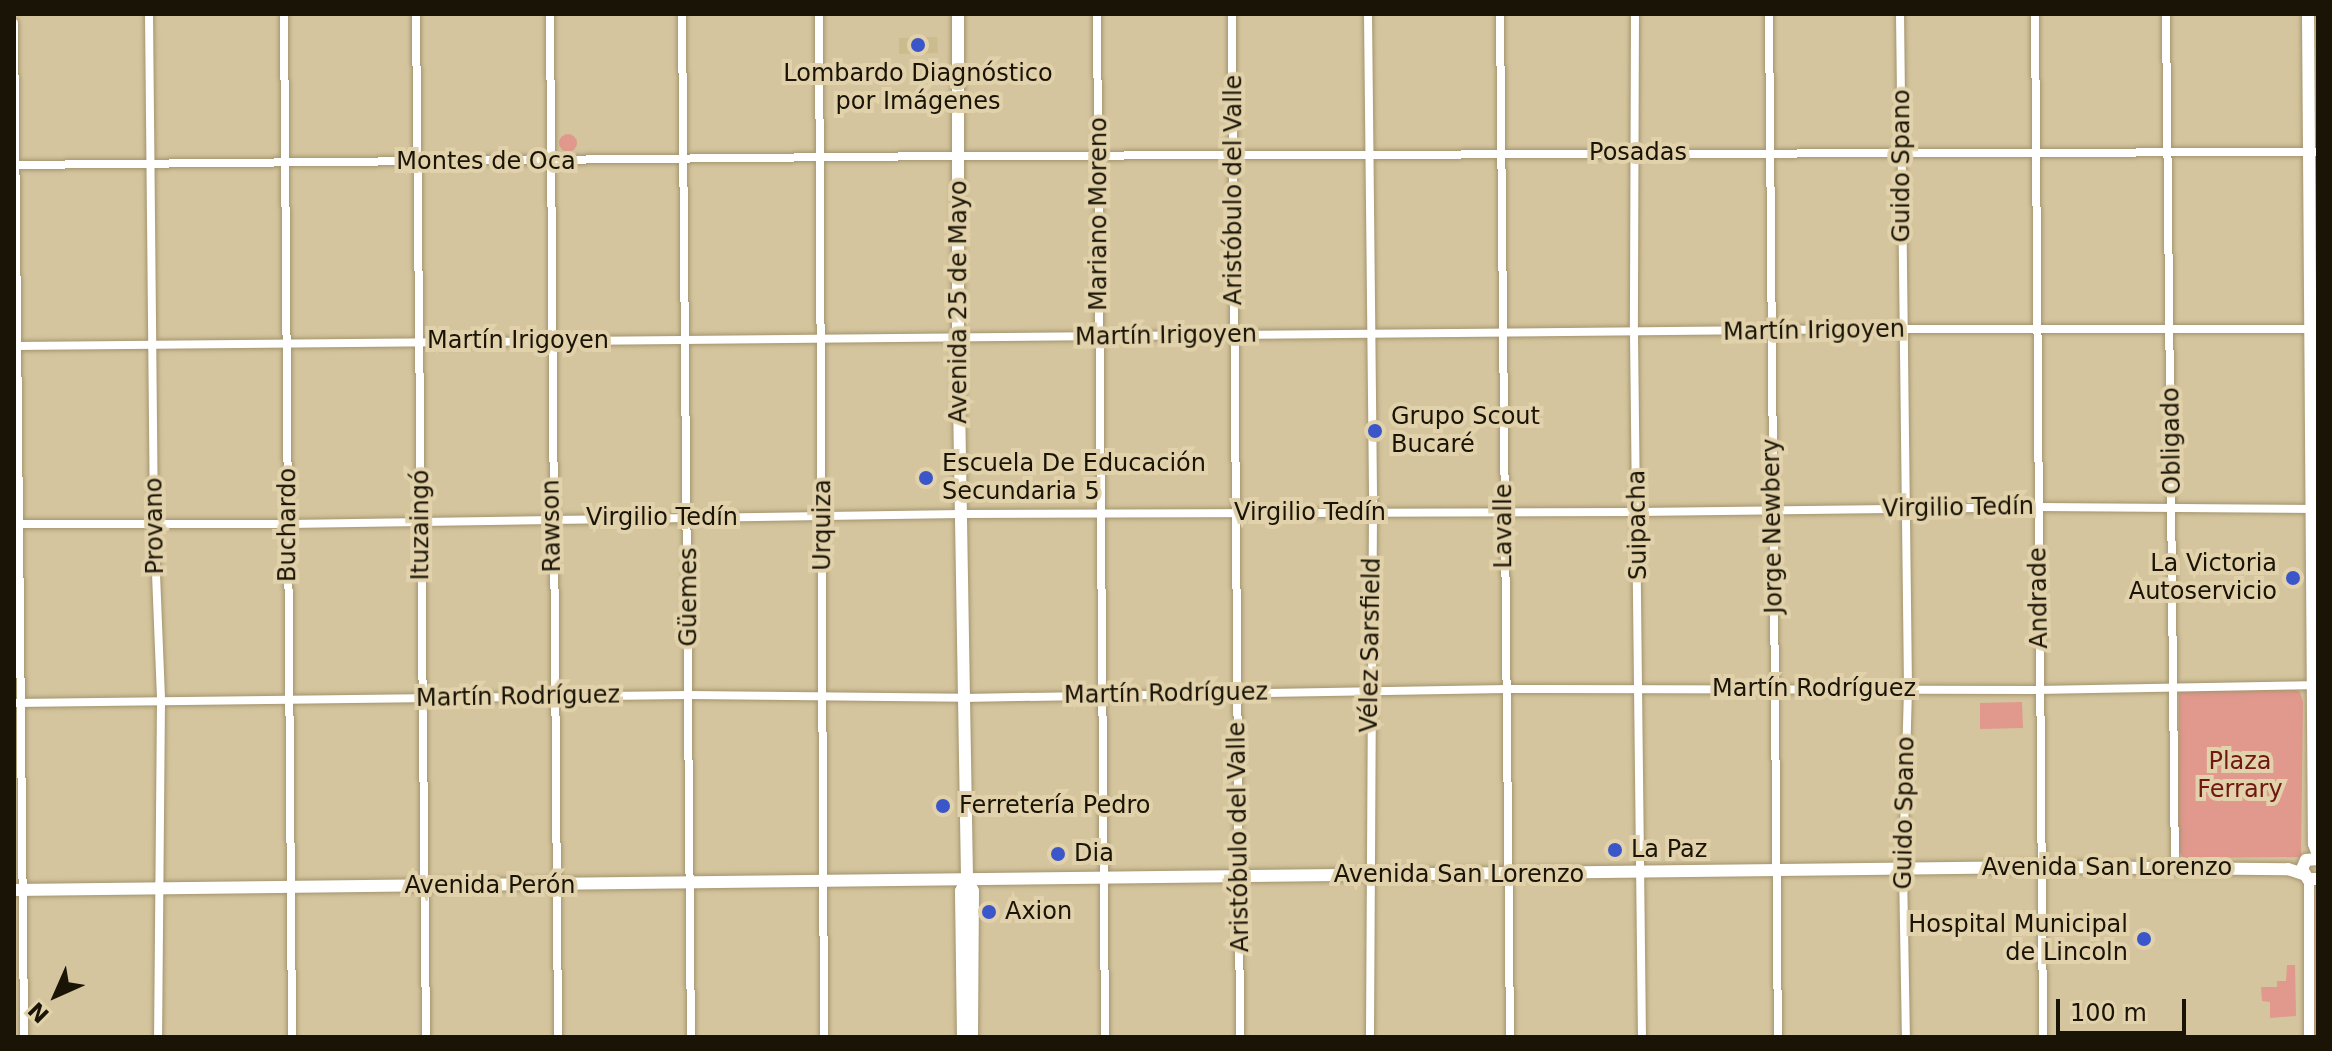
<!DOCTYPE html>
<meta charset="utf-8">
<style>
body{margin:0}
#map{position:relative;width:2332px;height:1051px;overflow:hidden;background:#d4c59e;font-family:"DejaVu Sans",sans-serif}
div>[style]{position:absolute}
.built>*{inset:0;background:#ccbb8d}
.green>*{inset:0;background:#e1988d}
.round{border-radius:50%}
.roads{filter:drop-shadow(0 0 2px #a3946e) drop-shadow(0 0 2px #a3946e)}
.minor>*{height:8px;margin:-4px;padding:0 4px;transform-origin:4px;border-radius:4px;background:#fff}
.tertiary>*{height:10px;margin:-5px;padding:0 5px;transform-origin:5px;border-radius:5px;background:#fff}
.secondary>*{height:12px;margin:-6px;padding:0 6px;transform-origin:6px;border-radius:6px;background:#fff}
.dots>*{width:22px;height:22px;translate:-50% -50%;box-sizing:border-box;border:4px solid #e2d2ab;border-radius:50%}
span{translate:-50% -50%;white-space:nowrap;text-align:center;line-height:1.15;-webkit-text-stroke:8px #e2d2ab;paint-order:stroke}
.poi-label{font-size:24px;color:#191406}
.left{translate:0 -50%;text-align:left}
.right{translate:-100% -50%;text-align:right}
.street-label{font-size:24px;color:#191406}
.park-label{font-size:24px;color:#701711}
.frame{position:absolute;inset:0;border:16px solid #191406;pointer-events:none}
.north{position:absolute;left:16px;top:955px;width:80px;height:80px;-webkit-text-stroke:6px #e2d2ab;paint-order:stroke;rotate:225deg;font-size:22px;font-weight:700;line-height:32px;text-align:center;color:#191406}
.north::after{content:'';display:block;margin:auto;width:28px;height:36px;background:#191406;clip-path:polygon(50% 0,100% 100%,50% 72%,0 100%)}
.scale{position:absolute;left:2056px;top:999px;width:130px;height:36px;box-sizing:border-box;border:4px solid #191406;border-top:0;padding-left:10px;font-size:24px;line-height:28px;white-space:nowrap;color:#191406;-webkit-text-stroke:6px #e2d2ab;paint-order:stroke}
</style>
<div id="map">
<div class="built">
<i style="clip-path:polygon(937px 37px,938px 53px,899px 54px,899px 38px)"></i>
</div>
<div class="green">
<i class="round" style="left:559px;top:134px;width:18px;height:18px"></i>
<i style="clip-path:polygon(2291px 688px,2300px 692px,2303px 702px,2301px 857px,2183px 858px,2178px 849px,2179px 692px)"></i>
<i style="clip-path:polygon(2022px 702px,2023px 728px,1980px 729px,1980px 703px)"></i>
<i style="clip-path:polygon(2314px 891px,2315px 891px,2316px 1037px,2314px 1037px)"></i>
<i style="clip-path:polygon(2287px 965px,2295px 965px,2296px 1016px,2270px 1018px,2270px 1002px,2262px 1001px,2261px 987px,2277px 987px,2277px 981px,2286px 981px)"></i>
</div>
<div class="roads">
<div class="minor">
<i style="left:149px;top:14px;width:510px;rotate:89.44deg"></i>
<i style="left:154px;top:524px;width:176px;rotate:87.7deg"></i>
<i style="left:161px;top:700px;width:337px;rotate:90.5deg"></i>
<i style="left:284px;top:14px;width:1023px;rotate:89.55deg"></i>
<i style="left:416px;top:14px;width:1023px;rotate:89.44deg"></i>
<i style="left:550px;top:14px;width:1023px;rotate:89.55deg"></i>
<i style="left:682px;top:14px;width:1023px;rotate:89.5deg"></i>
<i style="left:819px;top:14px;width:1023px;rotate:89.72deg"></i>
<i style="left:1097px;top:14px;width:1023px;rotate:89.55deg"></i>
<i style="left:1232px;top:14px;width:1023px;rotate:89.55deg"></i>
<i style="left:1368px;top:14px;width:498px;rotate:89.4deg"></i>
<i style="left:1373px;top:512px;width:525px;rotate:90.33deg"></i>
<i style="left:1500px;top:14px;width:1023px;rotate:89.44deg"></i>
<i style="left:1635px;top:14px;width:319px;rotate:90.2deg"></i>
<i style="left:1634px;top:333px;width:704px;rotate:89.35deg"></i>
<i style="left:1769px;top:14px;width:1023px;rotate:89.5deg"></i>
<i style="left:1900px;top:14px;width:675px;rotate:89.32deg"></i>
<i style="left:1908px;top:689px;width:180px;rotate:91.6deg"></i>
<i style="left:1903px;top:869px;width:168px;rotate:89deg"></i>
<i style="left:2035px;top:14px;width:1023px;rotate:89.55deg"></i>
<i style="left:2166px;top:14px;width:854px;rotate:89.4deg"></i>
<i style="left:14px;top:23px;width:1014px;rotate:89.43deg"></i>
<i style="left:14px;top:165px;width:945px;rotate:-0.55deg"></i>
<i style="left:959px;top:156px;width:1359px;rotate:-0.17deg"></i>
<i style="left:14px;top:346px;width:1889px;rotate:-0.52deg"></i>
<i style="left:1903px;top:329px;width:415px"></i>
<i style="left:14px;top:524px;width:275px"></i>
<i style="left:289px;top:524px;width:672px;rotate:-0.85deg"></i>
<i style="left:961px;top:514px;width:677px;rotate:-0.17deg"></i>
<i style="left:1638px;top:512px;width:399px;rotate:-0.7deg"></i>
<i style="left:2037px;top:507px;width:281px;rotate:0.4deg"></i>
<i style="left:14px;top:703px;width:675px;rotate:-0.68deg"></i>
<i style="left:689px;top:695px;width:274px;rotate:0.6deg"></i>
<i style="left:963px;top:698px;width:543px;rotate:-0.95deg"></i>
<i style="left:1506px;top:689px;width:534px;rotate:0.11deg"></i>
<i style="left:2040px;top:690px;width:277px;rotate:-1deg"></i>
</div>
<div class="tertiary">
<i style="left:2309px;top:879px;width:158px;rotate:90deg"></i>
</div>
<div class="secondary">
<i style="left:958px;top:14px;width:326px;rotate:90deg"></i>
<i style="left:958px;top:340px;width:538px;rotate:89.04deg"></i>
<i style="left:967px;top:878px;width:14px;rotate:65deg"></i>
<i style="left:973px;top:891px;width:146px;rotate:90.4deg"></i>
<i style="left:2308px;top:14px;width:830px;rotate:89.59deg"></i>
<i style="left:2314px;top:844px;width:12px;rotate:70deg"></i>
<i style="left:2318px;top:859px;width:12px;rotate:175deg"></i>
<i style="left:2306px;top:860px;width:10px;rotate:114deg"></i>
<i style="left:2302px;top:869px;width:12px;rotate:59deg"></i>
<i style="left:2308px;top:879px;width:10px"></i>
<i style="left:14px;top:890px;width:2028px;rotate:-0.65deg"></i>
<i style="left:2042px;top:867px;width:246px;rotate:0.5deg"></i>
<i style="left:2288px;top:869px;width:16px;rotate:18deg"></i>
<i style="left:963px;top:1037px;width:146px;rotate:-90.8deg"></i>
<i style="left:961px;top:891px;width:14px;rotate:-65deg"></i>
</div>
</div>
<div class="dots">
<i style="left:918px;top:45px;background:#3a56c8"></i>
<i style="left:1375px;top:431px;background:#3a56c8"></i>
<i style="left:926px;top:478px;background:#3a56c8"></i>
<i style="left:2293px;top:578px;background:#3a56c8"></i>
<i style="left:943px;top:806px;background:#3a56c8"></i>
<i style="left:1615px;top:850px;background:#3a56c8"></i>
<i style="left:1058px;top:854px;background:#3a56c8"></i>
<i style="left:989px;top:912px;background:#3a56c8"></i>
<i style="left:2144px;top:939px;background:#3a56c8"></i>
</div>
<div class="poi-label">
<span style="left:918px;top:88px">Lombardo Diagnóstico<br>por Imágenes</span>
<span class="left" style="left:1391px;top:431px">Grupo Scout<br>Bucaré</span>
<span class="left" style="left:942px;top:478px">Escuela De Educación<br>Secundaria 5</span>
<span class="right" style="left:2277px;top:578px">La Victoria<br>Autoservicio</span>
<span class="left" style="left:959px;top:806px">Ferretería Pedro</span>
<span class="left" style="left:1631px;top:850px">La Paz</span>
<span class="left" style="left:1074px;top:854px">Dia</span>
<span class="left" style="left:1005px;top:912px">Axion</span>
<span class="right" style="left:2128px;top:939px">Hospital Municipal<br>de Lincoln</span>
</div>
<div class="street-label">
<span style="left:1638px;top:153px">Posadas</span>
<span style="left:486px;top:162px">Montes de Oca</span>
<span style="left:1902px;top:166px;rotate:-90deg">Guido Spano</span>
<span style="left:1234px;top:190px;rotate:-90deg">Aristóbulo del Valle</span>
<span style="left:1099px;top:214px;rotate:-90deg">Mariano Moreno</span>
<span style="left:959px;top:302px;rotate:-90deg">Avenida 25 de Mayo</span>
<span style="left:1814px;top:331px;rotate:-1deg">Martín Irigoyen</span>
<span style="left:1166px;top:336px;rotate:-1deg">Martín Irigoyen</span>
<span style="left:518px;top:341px">Martín Irigoyen</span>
<span style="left:2172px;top:441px;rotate:-91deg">Obligado</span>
<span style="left:1958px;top:508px;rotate:-1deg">Virgilio Tedín</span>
<span style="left:1310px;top:513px">Virgilio Tedín</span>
<span style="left:662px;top:518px">Virgilio Tedín</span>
<span style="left:288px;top:525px;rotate:-90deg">Buchardo</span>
<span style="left:421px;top:525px;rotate:-90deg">Ituzaingó</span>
<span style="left:823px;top:525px;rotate:-90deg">Urquiza</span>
<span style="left:1638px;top:525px;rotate:-91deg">Suipacha</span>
<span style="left:155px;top:526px;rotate:-91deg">Provano</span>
<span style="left:552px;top:526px;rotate:-91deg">Rawson</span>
<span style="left:1504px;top:526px;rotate:-90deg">Lavalle</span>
<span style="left:1773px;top:526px;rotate:-91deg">Jorge Newbery</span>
<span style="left:689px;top:597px;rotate:-90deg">Güemes</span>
<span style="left:2039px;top:598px;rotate:-91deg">Andrade</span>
<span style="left:1371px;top:645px;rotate:-89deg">Vélez Sarsfield</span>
<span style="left:1814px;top:689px">Martín Rodríguez</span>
<span style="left:1166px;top:694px;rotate:-1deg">Martín Rodríguez</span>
<span style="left:518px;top:697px;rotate:-1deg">Martín Rodríguez</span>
<span style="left:1905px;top:813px;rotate:-89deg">Guido Spano</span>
<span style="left:1239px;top:837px;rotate:-91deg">Aristóbulo del Valle</span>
<span style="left:2107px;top:868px">Avenida San Lorenzo</span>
<span style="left:1459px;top:875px">Avenida San Lorenzo</span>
<span style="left:490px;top:886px">Avenida Perón</span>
</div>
<div class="park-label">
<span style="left:2240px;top:776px">Plaza<br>Ferrary</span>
</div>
<div class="frame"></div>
<div class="north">N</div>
<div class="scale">100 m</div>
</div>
